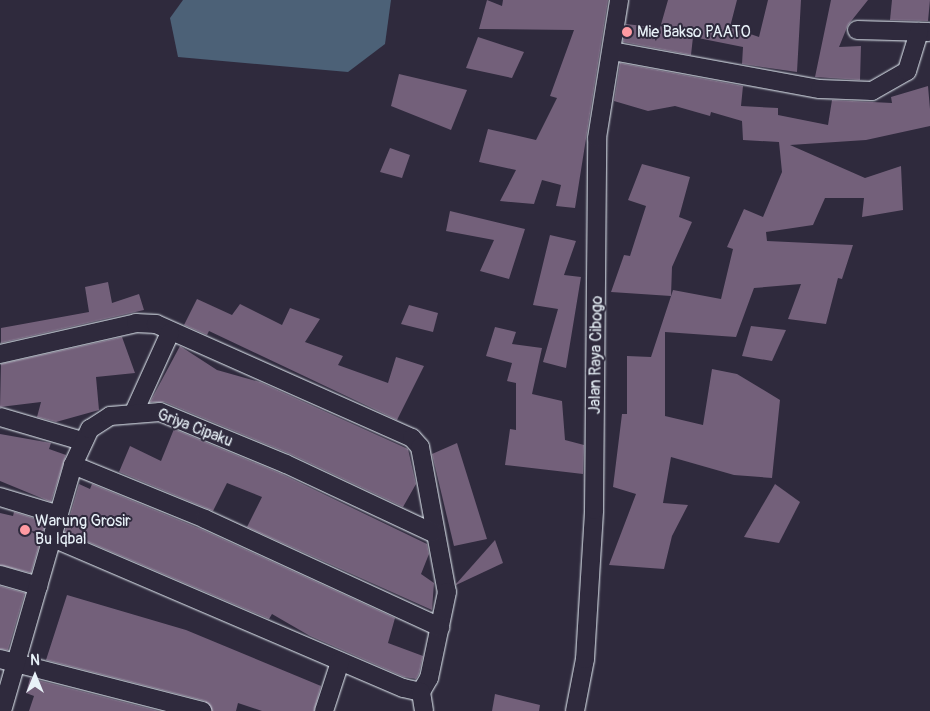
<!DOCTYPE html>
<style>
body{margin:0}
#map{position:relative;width:930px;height:711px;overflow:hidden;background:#2f2a3d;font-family:Pangolin,sans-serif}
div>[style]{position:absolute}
.water>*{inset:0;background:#4c6177}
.building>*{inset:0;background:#73607a}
.roads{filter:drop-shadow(0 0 1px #e8f1f8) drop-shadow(0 0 1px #e8f1f8)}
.minor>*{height:18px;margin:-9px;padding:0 9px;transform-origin:9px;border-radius:9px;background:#2f2a3d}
.dots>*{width:14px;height:14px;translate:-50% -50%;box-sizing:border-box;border:2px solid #2f2a3d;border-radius:50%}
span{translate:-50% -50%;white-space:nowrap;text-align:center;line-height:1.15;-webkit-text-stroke:4px #2f2a3d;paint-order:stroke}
.poi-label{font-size:16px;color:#e8f1f8}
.left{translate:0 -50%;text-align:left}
.street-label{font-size:16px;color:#e8f1f8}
.north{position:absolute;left:10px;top:651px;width:50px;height:50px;-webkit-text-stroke:4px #2f2a3d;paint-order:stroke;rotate:0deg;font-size:14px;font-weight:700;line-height:20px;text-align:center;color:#e8f1f8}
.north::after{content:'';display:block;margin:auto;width:18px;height:22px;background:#e8f1f8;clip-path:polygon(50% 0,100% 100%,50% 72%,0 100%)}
</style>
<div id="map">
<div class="water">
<i style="clip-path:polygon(183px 0,391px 0,385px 44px,348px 72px,178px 57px,170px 18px)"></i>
</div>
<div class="building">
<i style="clip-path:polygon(487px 0,502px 6px,503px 0,608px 0,575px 208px,556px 206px,561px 185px,542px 180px,534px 204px,500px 201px,516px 170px,479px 162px,488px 129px,536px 140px,557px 98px,550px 96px,574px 30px,479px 29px)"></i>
<i style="clip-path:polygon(668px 0,737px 0,730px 27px,759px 37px,768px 0,801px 0,797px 72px,742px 64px,743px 47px,693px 37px,691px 55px,623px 42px,626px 24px,660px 28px)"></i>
<i style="clip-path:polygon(831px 0,868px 0,848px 25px,839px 47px,861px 46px,860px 80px,815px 77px)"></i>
<i style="clip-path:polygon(892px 0,930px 0,928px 21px,890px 20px)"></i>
<i style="clip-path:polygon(478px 37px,524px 52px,512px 78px,466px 68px)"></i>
<i style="clip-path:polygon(620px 63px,743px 86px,741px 106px,778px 108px,778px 115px,828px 125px,832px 100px,892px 103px,891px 97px,928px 86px,930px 109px,930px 126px,866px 140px,790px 145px,865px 178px,901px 166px,903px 210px,862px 217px,864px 198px,825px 198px,813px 225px,766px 232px,767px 241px,853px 245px,842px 279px,838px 278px,826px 324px,788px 319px,801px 284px,754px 288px,736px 337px,665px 332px,665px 416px,703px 425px,712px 369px,737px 374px,780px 400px,772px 478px,734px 475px,671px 457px,663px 503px,688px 505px,672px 536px,664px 569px,609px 565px,636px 494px,613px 487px,622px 414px,627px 414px,627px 356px,651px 357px,673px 290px,721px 299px,733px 249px,727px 247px,744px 209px,763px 217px,782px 172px,779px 142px,743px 140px,742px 121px,711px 112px,710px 116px,675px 106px,648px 111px,614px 101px)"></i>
<i style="clip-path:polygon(399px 74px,467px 90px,451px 130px,391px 106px)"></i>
<i style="clip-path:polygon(390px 148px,410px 155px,402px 178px,380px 172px)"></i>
<i style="clip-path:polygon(642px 164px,690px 177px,679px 217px,692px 222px,672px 267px,671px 296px,611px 292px,624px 255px,630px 256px,646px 206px,628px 200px)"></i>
<i style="clip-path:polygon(450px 211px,525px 229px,509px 279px,480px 271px,494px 240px,446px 231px)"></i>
<i style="clip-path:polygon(550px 235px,576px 241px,564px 275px,581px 277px,566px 368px,543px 362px,558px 309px,533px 305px)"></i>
<i style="clip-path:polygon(108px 282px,112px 303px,139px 294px,144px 310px,1px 343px,1px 328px,89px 312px,85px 287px)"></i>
<i style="clip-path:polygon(197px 299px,232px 315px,240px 304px,282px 325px,290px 308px,320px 319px,305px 342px,343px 356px,338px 365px,388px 383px,396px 357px,424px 366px,397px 420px,209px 331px,207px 335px,184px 325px)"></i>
<i style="clip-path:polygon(409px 305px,438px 313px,433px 332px,401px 324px)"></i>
<i style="clip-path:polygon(751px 326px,786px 330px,772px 361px,742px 356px)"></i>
<i style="clip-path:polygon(495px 327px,516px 332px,512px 344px,542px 348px,532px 394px,562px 401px,565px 440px,584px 445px,583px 474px,505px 465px,510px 429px,516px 430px,516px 383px,507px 381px,512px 363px,486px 356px)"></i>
<i style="clip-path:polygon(122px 337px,135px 373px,96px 377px,99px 410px,56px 422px,37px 417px,41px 402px,0 407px,1px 364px)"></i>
<i style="clip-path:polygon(180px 346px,217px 370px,260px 382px,408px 449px,416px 484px,403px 507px,290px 454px,164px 402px,150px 402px)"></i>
<i style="clip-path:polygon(174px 429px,282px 474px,427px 544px,429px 554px,421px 574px,434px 583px,432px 610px,247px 527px,262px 497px,227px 483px,213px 511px,119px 472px,130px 446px,161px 461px)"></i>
<i style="clip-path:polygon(0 434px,51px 443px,49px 449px,66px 455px,51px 502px,0 481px)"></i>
<i style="clip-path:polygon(457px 443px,487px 539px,454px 546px,432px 454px)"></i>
<i style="clip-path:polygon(79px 484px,90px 489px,92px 484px,201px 529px,395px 618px,388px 643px,423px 656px,419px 674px,416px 679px,404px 677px,310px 636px,272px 614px,269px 619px,65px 532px)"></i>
<i style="clip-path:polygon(775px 484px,800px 502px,779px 543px,744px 537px)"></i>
<i style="clip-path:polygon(14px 512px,46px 522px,31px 573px,0 565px,0 513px,13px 516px)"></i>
<i style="clip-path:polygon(495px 540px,503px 563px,456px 585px,456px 584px)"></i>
<i style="clip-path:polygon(0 586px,25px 593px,8px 650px,0 649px)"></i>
<i style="clip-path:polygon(67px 595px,186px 630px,321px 686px,314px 711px,262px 711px,238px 703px,236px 711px,212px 711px,205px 701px,46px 660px)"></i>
<i style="clip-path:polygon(30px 678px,159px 711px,29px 711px,34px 696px,26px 693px)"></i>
<i style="clip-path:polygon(495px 694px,540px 705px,539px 711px,492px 711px)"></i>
</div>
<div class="roads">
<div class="minor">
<i style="left:857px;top:30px;width:72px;rotate:1.6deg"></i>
<i style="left:612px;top:51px;width:211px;rotate:10.4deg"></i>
<i style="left:820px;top:89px;width:52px;rotate:2.2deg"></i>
<i style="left:872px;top:91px;width:40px;rotate:-29.7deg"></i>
<i style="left:907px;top:71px;width:41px;rotate:-72.9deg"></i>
<i style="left:0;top:354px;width:139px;rotate:-12.8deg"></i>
<i style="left:136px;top:323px;width:20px;rotate:3deg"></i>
<i style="left:156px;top:324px;width:280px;rotate:24deg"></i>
<i style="left:412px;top:438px;width:12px;rotate:48deg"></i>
<i style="left:420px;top:447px;width:147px;rotate:79.5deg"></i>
<i style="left:447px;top:592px;width:88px;rotate:101.8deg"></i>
<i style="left:429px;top:678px;width:16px;rotate:120deg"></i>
<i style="left:421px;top:692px;width:18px;rotate:-167deg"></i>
<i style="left:403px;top:688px;width:381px;rotate:-156.8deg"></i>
<i style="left:135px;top:410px;width:85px;rotate:-65.6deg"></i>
<i style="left:0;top:417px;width:85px;rotate:16.3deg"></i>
<i style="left:73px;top:465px;width:143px;rotate:22.2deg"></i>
<i style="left:205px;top:519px;width:259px;rotate:24.7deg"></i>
<i style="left:0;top:497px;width:59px;rotate:16.9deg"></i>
<i style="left:0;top:575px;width:40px;rotate:16deg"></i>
<i style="left:0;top:659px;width:209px;rotate:14.4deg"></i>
<i style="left:421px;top:692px;width:19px;rotate:81deg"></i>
<i style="left:2px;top:711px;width:256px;rotate:-73.9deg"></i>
<i style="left:73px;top:465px;width:40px;rotate:-65deg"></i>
<i style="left:90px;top:429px;width:24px;rotate:-33deg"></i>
<i style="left:110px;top:416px;width:50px;rotate:-4.6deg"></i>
<i style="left:160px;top:412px;width:136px;rotate:22.4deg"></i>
<i style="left:286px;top:464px;width:162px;rotate:25.1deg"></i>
<i style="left:324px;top:711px;width:52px;rotate:-71.9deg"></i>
<i style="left:575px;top:711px;width:53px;rotate:-79.1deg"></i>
<i style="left:585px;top:659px;width:149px;rotate:-86.5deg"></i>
<i style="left:594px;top:510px;width:372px;rotate:-89.5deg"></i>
<i style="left:597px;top:138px;width:140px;rotate:-80.9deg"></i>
</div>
</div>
<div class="dots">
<i style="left:627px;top:32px;background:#ff9aa2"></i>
<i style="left:25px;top:530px;background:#ff9aa2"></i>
</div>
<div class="poi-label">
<span class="left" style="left:637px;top:32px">Mie Bakso PAATO</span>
<span class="left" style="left:35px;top:530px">Warung Grosir<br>Bu Iqbal</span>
</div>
<div class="street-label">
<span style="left:596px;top:355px;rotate:-89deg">Jalan Raya Cibogo</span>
<span style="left:195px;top:428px;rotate:21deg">Griya Cipaku</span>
</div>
<div class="north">N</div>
</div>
